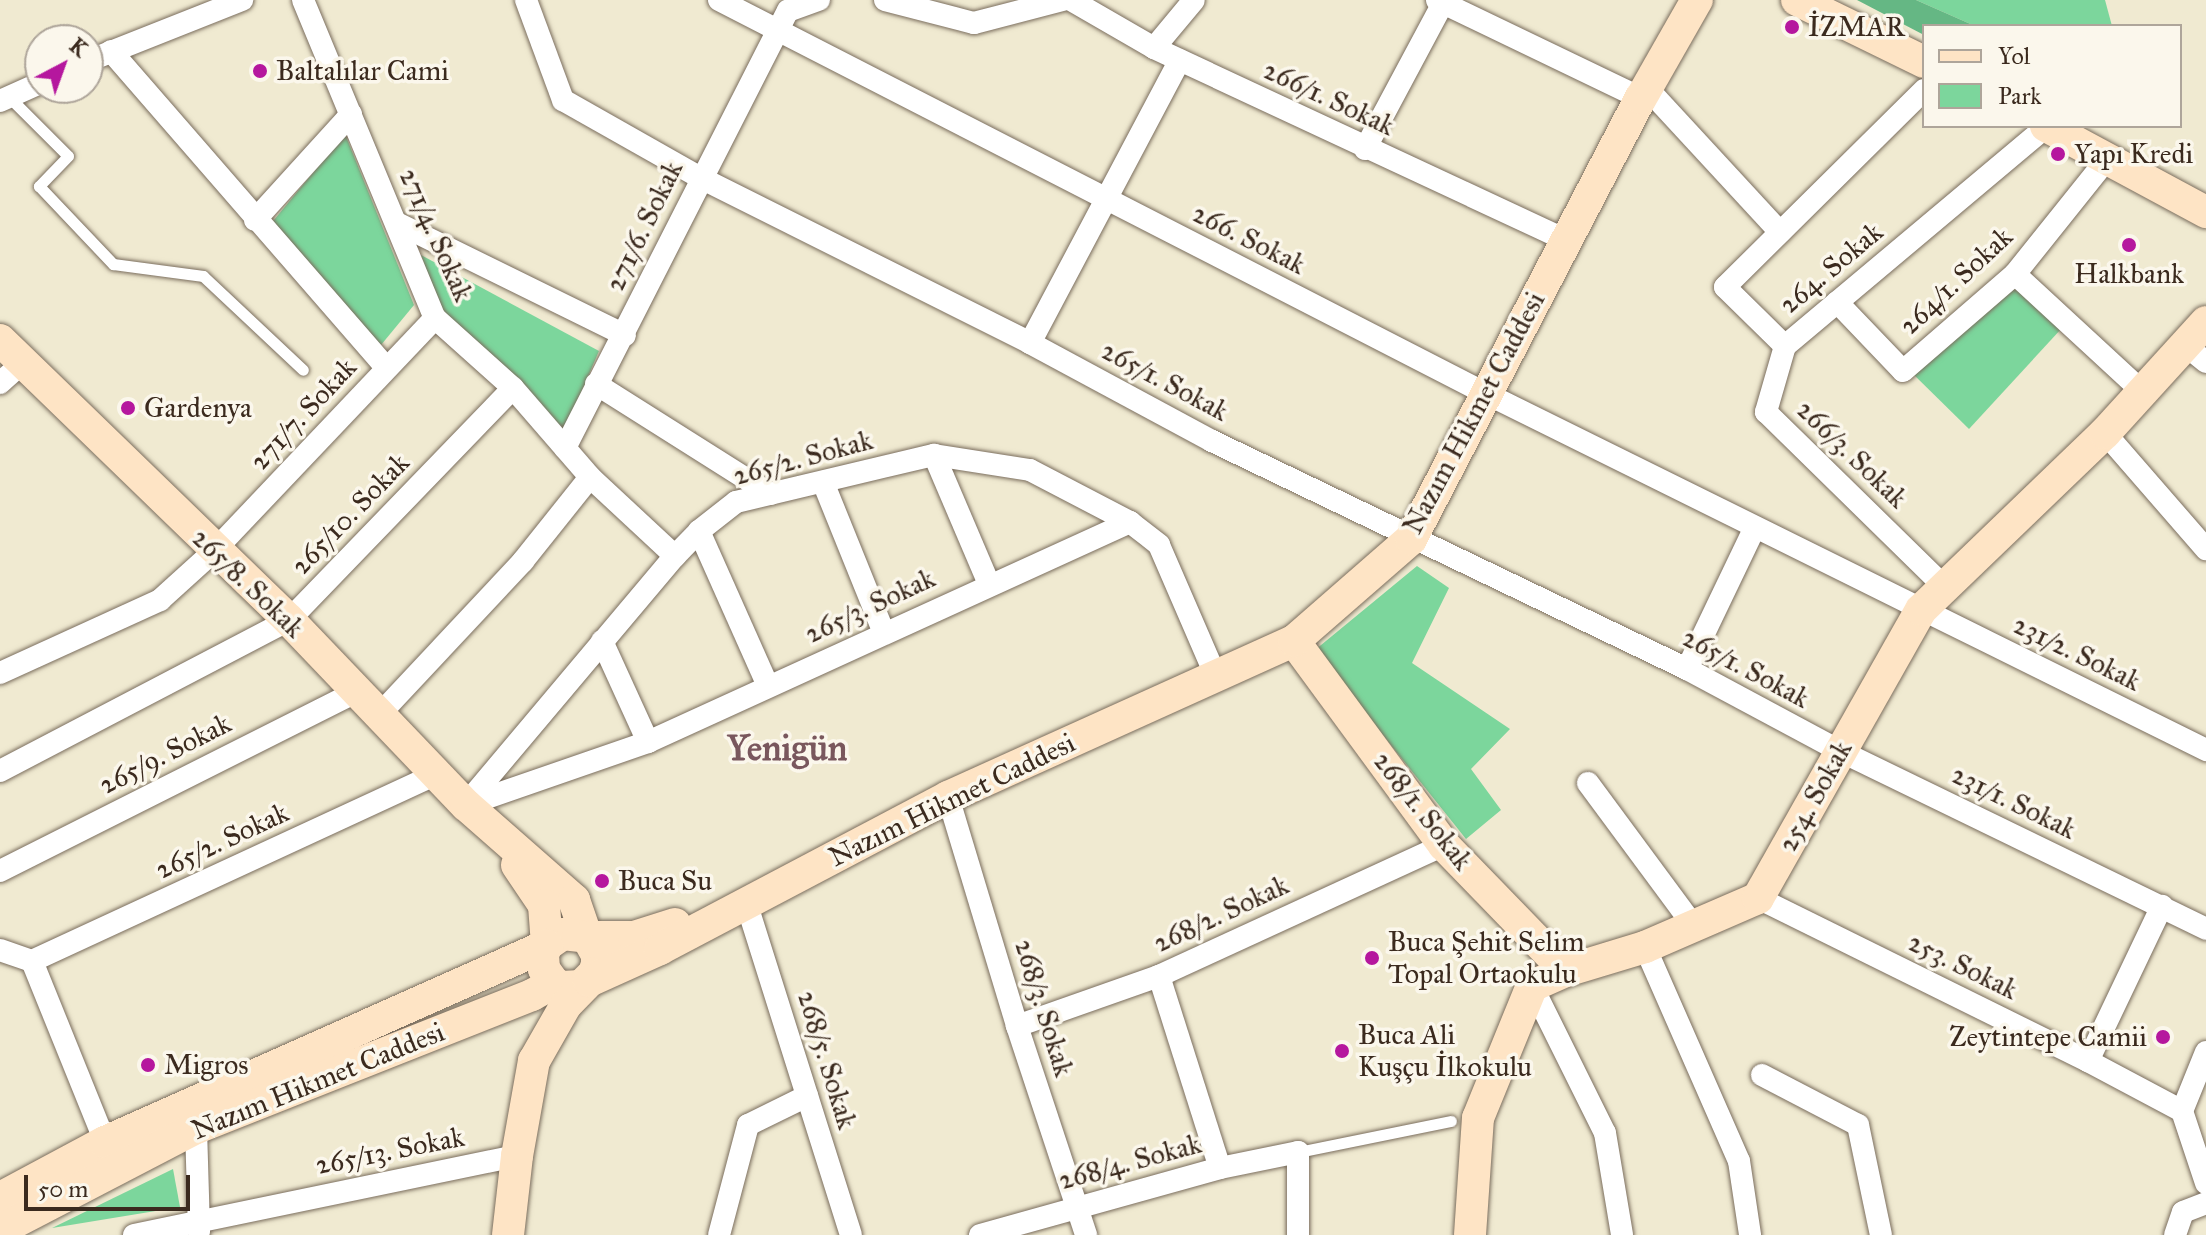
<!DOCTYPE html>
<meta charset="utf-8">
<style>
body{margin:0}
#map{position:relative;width:2206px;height:1235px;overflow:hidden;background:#f0ead1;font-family:"IM FELL Great Primer",serif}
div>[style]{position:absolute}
.green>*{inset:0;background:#7cd69c}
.forest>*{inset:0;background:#65b784}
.roads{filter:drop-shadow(0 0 2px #7a6d5d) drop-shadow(0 0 2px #7a6d5d)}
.lane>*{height:11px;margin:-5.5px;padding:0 5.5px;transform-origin:5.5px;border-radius:5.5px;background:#fff}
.street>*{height:22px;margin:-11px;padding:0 11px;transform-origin:11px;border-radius:11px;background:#fff}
.secondary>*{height:32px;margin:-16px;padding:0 16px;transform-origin:16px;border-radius:16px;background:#fee4c5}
.dots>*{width:22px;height:22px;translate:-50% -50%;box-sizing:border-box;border:4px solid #fbf7ec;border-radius:50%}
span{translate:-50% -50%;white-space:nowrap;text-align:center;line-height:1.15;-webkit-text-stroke:7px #fbf7ec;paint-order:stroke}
.poi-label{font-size:28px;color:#3b2a1e}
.left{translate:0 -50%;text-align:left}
.right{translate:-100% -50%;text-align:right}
.street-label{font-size:28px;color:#3b2a1e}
.district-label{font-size:36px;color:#79575d;font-weight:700}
.legend{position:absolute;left:1922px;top:24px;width:260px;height:104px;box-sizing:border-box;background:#fbf7ec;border:2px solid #aea59a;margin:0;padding:10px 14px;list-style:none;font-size:24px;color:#3b2a1e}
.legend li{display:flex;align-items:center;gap:16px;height:40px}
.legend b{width:40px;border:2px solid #aea59a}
.north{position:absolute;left:24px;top:24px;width:80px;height:80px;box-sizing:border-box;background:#fbf7ec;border:2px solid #aea59a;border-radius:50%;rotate:41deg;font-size:22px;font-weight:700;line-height:32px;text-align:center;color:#3b2a1e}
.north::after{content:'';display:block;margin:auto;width:28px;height:36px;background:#b5179e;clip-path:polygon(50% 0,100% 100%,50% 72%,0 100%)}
.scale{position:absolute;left:24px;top:1175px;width:166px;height:36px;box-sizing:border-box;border:4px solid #3b2a1e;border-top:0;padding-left:10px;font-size:24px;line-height:28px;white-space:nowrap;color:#3b2a1e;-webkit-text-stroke:6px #fbf7ec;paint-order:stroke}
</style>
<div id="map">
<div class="green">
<i style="clip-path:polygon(1916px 0,2105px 0,2112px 26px,1975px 26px)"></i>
<i style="clip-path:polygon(345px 134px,414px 305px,381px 345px,269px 226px)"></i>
<i style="clip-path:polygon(421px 255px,599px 351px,564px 432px,443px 314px)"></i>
<i style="clip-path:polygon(2014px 282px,2062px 328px,1969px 429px,1910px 371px)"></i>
<i style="clip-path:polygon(1417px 566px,1449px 588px,1412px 663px,1510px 729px,1471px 769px,1501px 810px,1466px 839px,1315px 650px)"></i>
<i style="clip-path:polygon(173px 1169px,180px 1207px,52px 1228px)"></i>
</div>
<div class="forest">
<i style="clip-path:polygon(1857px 0,1916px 0,1975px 26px,1924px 26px,1924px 35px)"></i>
</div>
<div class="roads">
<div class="lane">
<i style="left:9px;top:97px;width:83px;rotate:45deg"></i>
<i style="left:68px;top:156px;width:42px;rotate:134deg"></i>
<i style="left:39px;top:186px;width:108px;rotate:46.5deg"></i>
<i style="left:113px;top:264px;width:91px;rotate:7.6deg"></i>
<i style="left:203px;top:276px;width:137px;rotate:43.2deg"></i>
<i style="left:1298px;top:1152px;width:156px;rotate:-11.5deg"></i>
</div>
<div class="street">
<i style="left:303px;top:0;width:344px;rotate:67.5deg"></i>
<i style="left:435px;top:318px;width:105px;rotate:41.9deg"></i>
<i style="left:513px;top:388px;width:118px;rotate:49.1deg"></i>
<i style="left:590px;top:477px;width:116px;rotate:42.9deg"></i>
<i style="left:526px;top:0;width:107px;rotate:69.7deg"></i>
<i style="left:563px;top:100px;width:159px;rotate:29.5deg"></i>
<i style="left:701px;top:178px;width:368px;rotate:26.6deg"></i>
<i style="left:1030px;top:343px;width:207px;rotate:28.3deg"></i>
<i style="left:1212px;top:441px;width:527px;rotate:25.64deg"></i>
<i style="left:1687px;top:669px;width:174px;rotate:28.2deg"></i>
<i style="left:1840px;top:751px;width:407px;rotate:25.9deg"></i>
<i style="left:719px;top:0;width:861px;rotate:27.16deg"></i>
<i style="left:1485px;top:393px;width:805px;rotate:26.34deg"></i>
<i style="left:885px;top:0;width:92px;rotate:14.5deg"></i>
<i style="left:974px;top:23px;width:92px;rotate:-14.5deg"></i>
<i style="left:1071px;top:0;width:96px;rotate:30deg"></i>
<i style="left:1154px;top:48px;width:456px;rotate:25deg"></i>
<i style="left:1437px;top:0;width:226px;rotate:25.7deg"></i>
<i style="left:1154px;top:48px;width:62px;rotate:-50.2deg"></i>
<i style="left:111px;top:51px;width:420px;rotate:49deg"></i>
<i style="left:88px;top:61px;width:166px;rotate:-21.6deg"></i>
<i style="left:1647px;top:88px;width:196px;rotate:47.3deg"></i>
<i style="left:0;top:101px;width:44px;rotate:-24.2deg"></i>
<i style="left:1365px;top:149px;width:166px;rotate:-61.9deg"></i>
<i style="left:255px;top:220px;width:143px;rotate:-47.8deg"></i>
<i style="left:397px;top:223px;width:254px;rotate:26.2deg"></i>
<i style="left:2015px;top:274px;width:174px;rotate:42.7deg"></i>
<i style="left:1837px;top:302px;width:95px;rotate:46.3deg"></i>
<i style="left:1903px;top:371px;width:148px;rotate:-40.9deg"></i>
<i style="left:2015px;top:274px;width:149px;rotate:-51.3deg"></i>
<i style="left:1030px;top:343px;width:320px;rotate:-62.1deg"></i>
<i style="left:2185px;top:345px;width:27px;rotate:39deg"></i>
<i style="left:1785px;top:346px;width:84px;rotate:-135.5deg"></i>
<i style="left:1725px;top:287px;width:280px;rotate:-44.7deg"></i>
<i style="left:1785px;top:346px;width:342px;rotate:-40deg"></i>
<i style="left:1785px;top:346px;width:69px;rotate:106.1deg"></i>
<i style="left:1766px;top:412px;width:252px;rotate:44.4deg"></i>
<i style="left:0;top:383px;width:30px;rotate:-42deg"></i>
<i style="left:596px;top:384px;width:206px;rotate:32.3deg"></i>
<i style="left:2105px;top:433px;width:154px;rotate:49deg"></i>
<i style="left:565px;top:448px;width:491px;rotate:-63deg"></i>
<i style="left:788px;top:11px;width:33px;rotate:-20deg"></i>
<i style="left:934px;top:455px;width:140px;rotate:66.9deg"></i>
<i style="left:823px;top:482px;width:163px;rotate:68deg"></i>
<i style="left:699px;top:531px;width:170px;rotate:66deg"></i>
<i style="left:602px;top:641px;width:111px;rotate:65.5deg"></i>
<i style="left:1687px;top:669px;width:157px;rotate:-64.4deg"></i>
<i style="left:0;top:673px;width:176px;rotate:-24.5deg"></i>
<i style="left:160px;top:600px;width:73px;rotate:-42.2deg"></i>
<i style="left:214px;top:551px;width:321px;rotate:-46.5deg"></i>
<i style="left:379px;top:715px;width:211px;rotate:-46.9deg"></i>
<i style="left:523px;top:561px;width:107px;rotate:-51.4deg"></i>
<i style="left:0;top:771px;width:326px;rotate:-27.6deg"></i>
<i style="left:289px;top:620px;width:322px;rotate:-46deg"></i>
<i style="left:1588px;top:783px;width:178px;rotate:53.5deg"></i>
<i style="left:948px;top:797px;width:239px;rotate:73.2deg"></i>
<i style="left:1017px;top:1026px;width:220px;rotate:71.7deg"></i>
<i style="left:466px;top:804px;width:324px;rotate:-49.9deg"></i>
<i style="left:675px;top:556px;width:35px;rotate:-46deg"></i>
<i style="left:699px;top:531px;width:47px;rotate:-38.1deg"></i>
<i style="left:736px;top:502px;width:204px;rotate:-13.4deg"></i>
<i style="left:934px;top:455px;width:97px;rotate:8.9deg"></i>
<i style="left:1030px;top:470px;width:113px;rotate:27.5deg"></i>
<i style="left:466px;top:805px;width:193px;rotate:-19.1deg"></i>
<i style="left:648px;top:742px;width:530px;rotate:-24.53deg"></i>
<i style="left:1130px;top:522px;width:37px;rotate:38deg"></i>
<i style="left:1159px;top:545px;width:144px;rotate:66.6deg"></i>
<i style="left:0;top:871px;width:398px;rotate:-26.7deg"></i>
<i style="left:1758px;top:898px;width:368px;rotate:26.3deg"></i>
<i style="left:2088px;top:1061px;width:106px;rotate:28deg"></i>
<i style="left:746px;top:902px;width:349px;rotate:72.5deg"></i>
<i style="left:1645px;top:947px;width:234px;rotate:66.3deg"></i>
<i style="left:1739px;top:1161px;width:75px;rotate:81.5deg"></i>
<i style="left:0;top:950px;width:34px;rotate:19deg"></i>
<i style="left:32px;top:961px;width:445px;rotate:-24.8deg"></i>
<i style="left:32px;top:961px;width:195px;rotate:68deg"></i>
<i style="left:1159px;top:976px;width:201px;rotate:72.4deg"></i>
<i style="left:1532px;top:986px;width:164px;rotate:63.6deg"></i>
<i style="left:1605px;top:1133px;width:103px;rotate:80.5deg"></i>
<i style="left:1017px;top:1026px;width:151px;rotate:-19.4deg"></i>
<i style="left:1159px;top:976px;width:314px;rotate:-24.7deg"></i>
<i style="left:2206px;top:1052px;width:64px;rotate:112.1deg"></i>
<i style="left:2182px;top:1111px;width:76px;rotate:71.6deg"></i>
<i style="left:2088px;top:1061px;width:172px;rotate:-64.5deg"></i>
<i style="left:1762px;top:1075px;width:108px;rotate:27.5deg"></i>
<i style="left:1858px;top:1125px;width:112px;rotate:78.2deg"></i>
<i style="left:196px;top:1128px;width:103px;rotate:88.3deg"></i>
<i style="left:134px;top:1235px;width:391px;rotate:-11.7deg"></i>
<i style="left:719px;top:1235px;width:114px;rotate:-75.2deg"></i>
<i style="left:748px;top:1125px;width:66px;rotate:-26.2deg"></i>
<i style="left:980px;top:1235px;width:249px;rotate:-15.6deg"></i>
<i style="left:1220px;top:1168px;width:80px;rotate:-11.6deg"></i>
<i style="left:1298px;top:1152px;width:83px;rotate:90deg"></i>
<i style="left:2175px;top:1235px;width:24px;rotate:-71deg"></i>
<i style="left:2183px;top:1212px;width:25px;rotate:-21deg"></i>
</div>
<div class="secondary">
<i style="left:1797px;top:0;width:141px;rotate:26deg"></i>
<i style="left:2046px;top:126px;width:182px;rotate:28.3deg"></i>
<i style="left:0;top:340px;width:402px;rotate:44.1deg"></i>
<i style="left:289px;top:620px;width:256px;rotate:46.3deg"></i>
<i style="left:466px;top:805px;width:144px;rotate:41.3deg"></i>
<i style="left:574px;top:900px;width:39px;rotate:71deg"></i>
<i style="left:587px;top:937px;width:21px;rotate:61deg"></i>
<i style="left:597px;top:955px;width:9px;rotate:90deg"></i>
<i style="left:597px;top:964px;width:9px;rotate:108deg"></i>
<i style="left:594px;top:973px;width:18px;rotate:135deg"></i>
<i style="left:581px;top:986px;width:19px;rotate:177deg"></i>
<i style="left:562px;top:987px;width:9px;rotate:-153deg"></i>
<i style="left:554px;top:983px;width:17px;rotate:-126deg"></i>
<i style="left:544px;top:969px;width:15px;rotate:-94deg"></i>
<i style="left:543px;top:954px;width:10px;rotate:-66deg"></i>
<i style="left:547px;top:945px;width:19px;rotate:-35deg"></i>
<i style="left:563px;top:934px;width:24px;rotate:7deg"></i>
<i style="left:587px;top:937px;width:47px"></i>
<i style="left:634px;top:937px;width:43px;rotate:-17.6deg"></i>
<i style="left:1294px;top:641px;width:253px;rotate:53.7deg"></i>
<i style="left:1444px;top:845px;width:175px;rotate:45.9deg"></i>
<i style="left:517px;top:865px;width:48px;rotate:56deg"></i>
<i style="left:544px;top:905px;width:40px;rotate:85.7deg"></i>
<i style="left:0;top:1198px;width:119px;rotate:-28.1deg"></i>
<i style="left:105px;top:1142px;width:484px;rotate:-24deg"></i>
<i style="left:0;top:1230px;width:221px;rotate:-27.5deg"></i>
<i style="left:196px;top:1128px;width:361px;rotate:-21.6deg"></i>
<i style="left:532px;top:995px;width:25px;rotate:-29deg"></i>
<i style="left:508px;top:1235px;width:80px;rotate:-83.5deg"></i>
<i style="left:517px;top:1156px;width:97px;rotate:-79.9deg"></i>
<i style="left:534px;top:1061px;width:64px;rotate:-60.3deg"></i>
<i style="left:566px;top:1005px;width:33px;rotate:-46deg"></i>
<i style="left:589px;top:981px;width:78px;rotate:-24.3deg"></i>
<i style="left:660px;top:949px;width:326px;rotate:-27.8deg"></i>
<i style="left:948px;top:797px;width:380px;rotate:-24.3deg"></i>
<i style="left:1294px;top:641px;width:155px;rotate:-41.1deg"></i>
<i style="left:1411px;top:539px;width:497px;rotate:-62.5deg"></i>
<i style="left:1641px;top:98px;width:113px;rotate:-60.3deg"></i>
<i style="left:1470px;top:1235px;width:117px;rotate:-86.1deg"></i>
<i style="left:1478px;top:1118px;width:143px;rotate:-67.8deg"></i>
<i style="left:1532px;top:986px;width:37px;rotate:-24deg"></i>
<i style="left:1566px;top:971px;width:83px;rotate:-16.9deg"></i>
<i style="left:1645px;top:947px;width:123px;rotate:-23.4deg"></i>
<i style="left:1758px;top:898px;width:331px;rotate:-60.5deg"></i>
<i style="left:1921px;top:610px;width:255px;rotate:-43.9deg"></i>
<i style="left:2105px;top:433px;width:150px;rotate:-47.7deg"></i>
</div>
</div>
<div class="dots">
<i style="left:1792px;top:27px;background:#b5179e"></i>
<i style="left:260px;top:71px;background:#b5179e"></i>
<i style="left:2058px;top:154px;background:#b5179e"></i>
<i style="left:2129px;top:245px;background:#b5179e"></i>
<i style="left:128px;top:408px;background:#b5179e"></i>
<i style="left:602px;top:881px;background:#b5179e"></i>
<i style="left:1372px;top:958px;background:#b5179e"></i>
<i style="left:2163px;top:1037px;background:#b5179e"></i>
<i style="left:1342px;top:1051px;background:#b5179e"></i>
<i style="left:148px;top:1065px;background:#b5179e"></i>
</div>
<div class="poi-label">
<span class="left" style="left:1808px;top:27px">İZMAR</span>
<span class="left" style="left:276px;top:71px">Baltalılar Cami</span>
<span class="left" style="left:2074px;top:154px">Yapı Kredi</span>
<span style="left:2129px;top:274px">Halkbank</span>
<span class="left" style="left:144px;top:408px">Gardenya</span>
<span class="left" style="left:618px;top:881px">Buca Su</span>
<span class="left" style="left:1388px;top:958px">Buca Şehit Selim<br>Topal Ortaokulu</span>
<span class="left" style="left:1358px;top:1051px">Buca Ali<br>Kuşçu İlkokulu</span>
<span class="right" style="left:2147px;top:1037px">Zeytintepe Camii</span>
<span class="left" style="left:164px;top:1065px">Migros</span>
</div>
<div class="street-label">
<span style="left:1329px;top:98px;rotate:25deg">266/1. Sokak</span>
<span style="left:644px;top:226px;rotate:-64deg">271/6. Sokak</span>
<span style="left:436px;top:235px;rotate:66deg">271/4. Sokak</span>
<span style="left:1249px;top:239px;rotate:27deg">266. Sokak</span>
<span style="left:1831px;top:268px;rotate:-40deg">264. Sokak</span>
<span style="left:1956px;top:281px;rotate:-43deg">264/1. Sokak</span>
<span style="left:1165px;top:381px;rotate:28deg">265/1. Sokak</span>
<span style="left:1474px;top:413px;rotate:-62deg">Nazım Hikmet Caddesi</span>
<span style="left:303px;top:414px;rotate:-47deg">271/7. Sokak</span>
<span style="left:1852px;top:454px;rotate:44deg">266/3. Sokak</span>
<span style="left:803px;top:458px;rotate:-15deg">265/2. Sokak</span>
<span style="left:350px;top:514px;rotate:-46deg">265/10. Sokak</span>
<span style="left:248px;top:583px;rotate:44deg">265/8. Sokak</span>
<span style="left:870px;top:606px;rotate:-25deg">265/3. Sokak</span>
<span style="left:2077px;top:653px;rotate:26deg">231/2. Sokak</span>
<span style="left:1746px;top:668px;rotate:28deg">265/1. Sokak</span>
<span style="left:165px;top:754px;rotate:-27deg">265/9. Sokak</span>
<span style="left:1815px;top:796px;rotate:-61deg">254. Sokak</span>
<span style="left:952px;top:800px;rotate:-26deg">Nazım Hikmet Caddesi</span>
<span style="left:2014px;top:802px;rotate:26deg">231/1. Sokak</span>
<span style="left:1423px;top:811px;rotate:52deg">268/1. Sokak</span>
<span style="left:222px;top:841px;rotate:-25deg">265/2. Sokak</span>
<span style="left:1221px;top:914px;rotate:-25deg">268/2. Sokak</span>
<span style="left:1963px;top:966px;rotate:26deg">253. Sokak</span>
<span style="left:1044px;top:1008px;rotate:73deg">268/3. Sokak</span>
<span style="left:827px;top:1060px;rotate:73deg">268/5. Sokak</span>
<span style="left:318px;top:1081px;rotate:-22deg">Nazım Hikmet Caddesi</span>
<span style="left:390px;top:1151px;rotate:-11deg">265/13. Sokak</span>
<span style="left:1130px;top:1162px;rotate:-15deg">268/4. Sokak</span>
</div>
<div class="district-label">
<span style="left:787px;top:749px">Yenigün</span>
</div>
<ul class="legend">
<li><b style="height:10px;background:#fee4c5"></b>Yol</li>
<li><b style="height:22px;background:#7cd69c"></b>Park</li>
</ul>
<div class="north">K</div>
<div class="scale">50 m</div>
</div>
